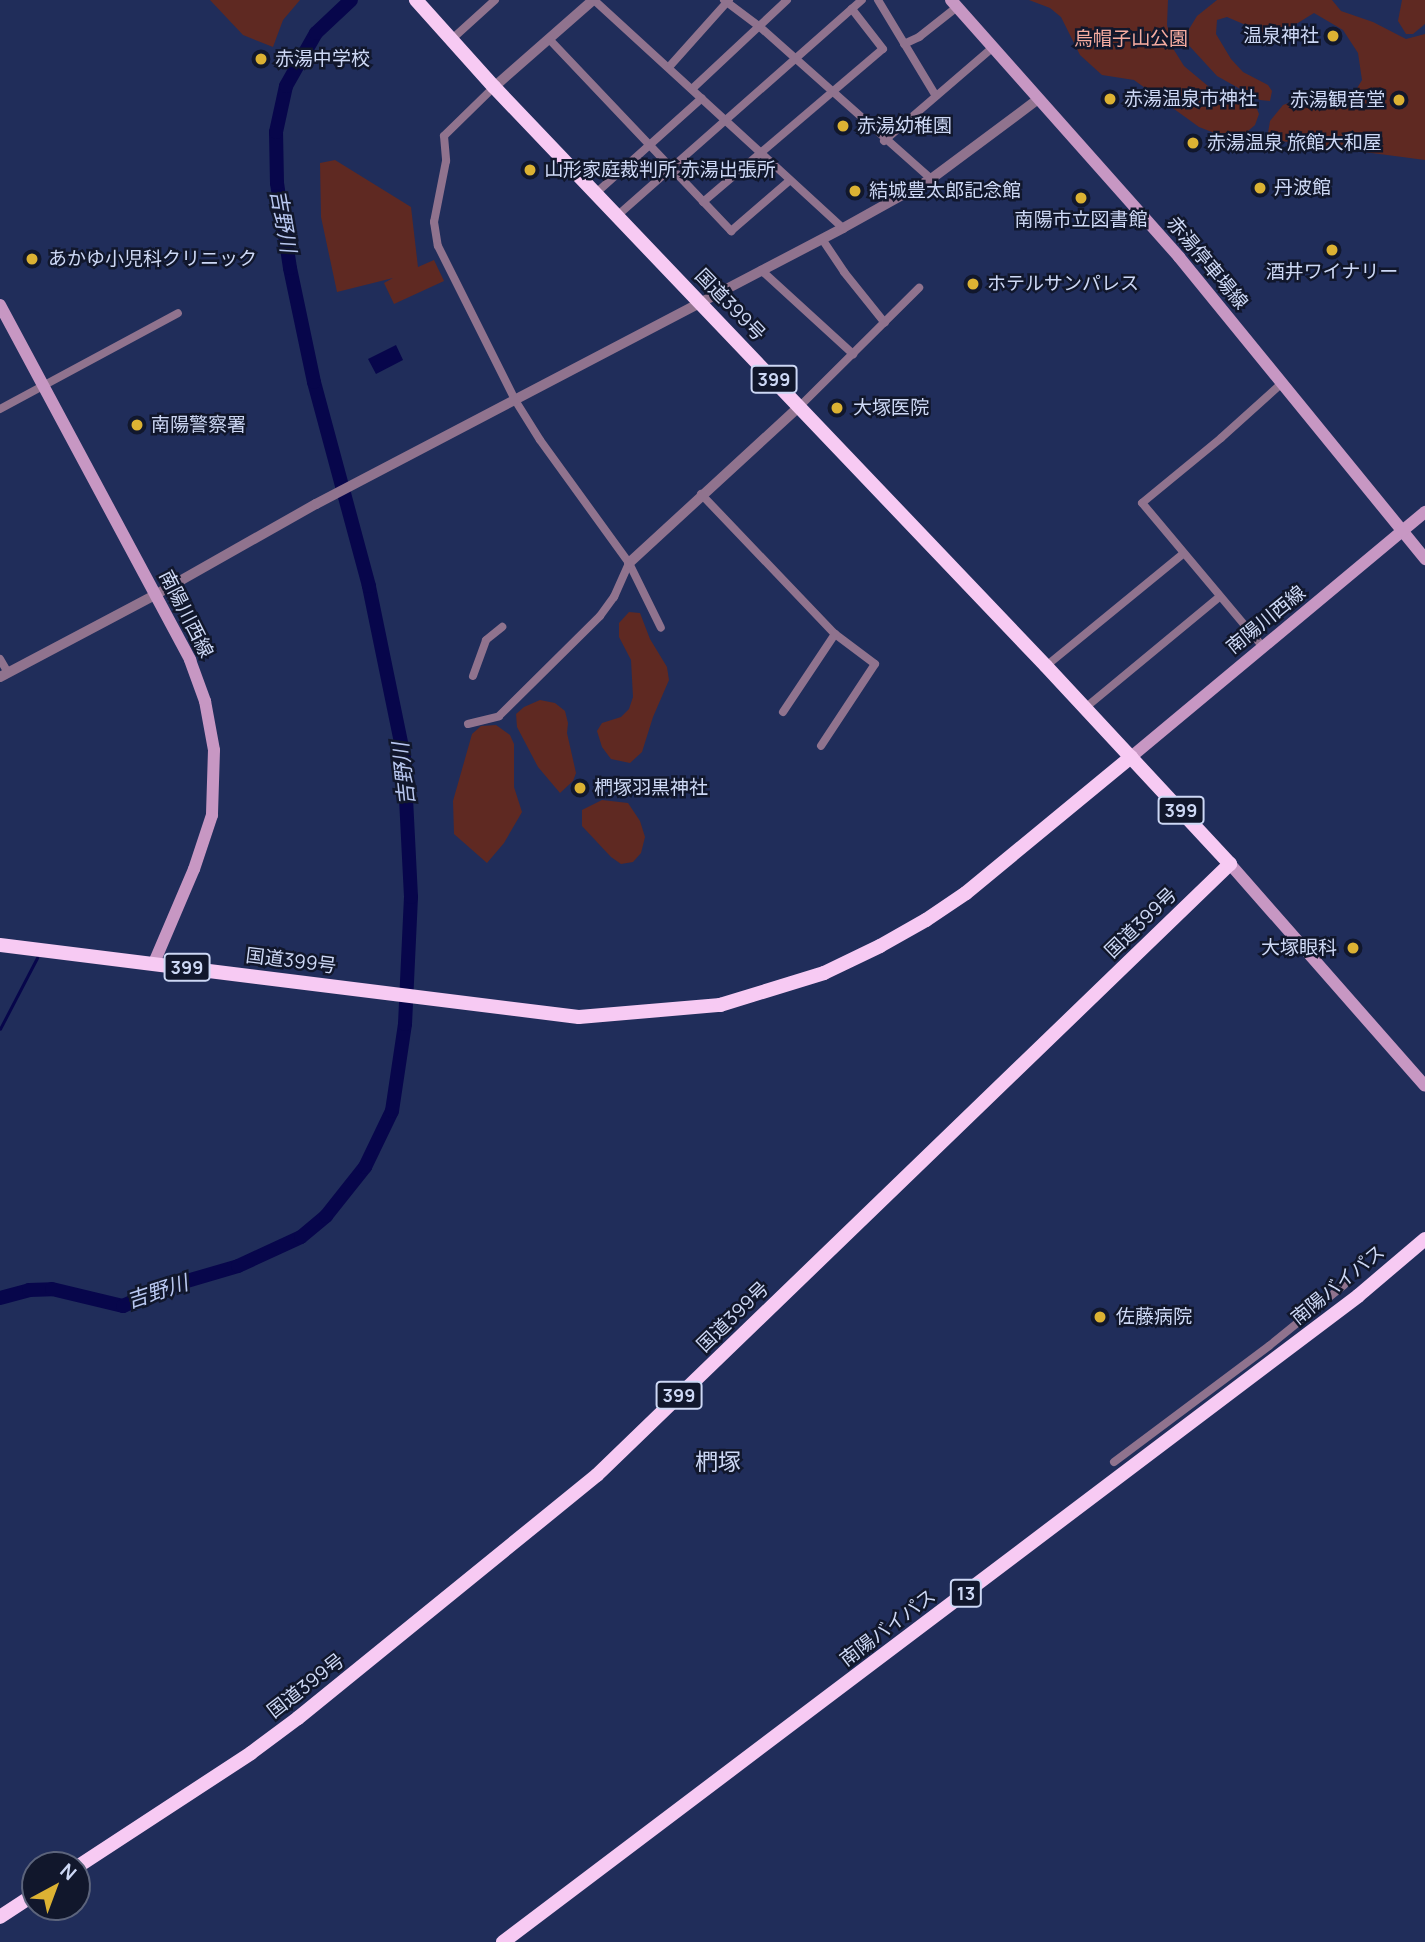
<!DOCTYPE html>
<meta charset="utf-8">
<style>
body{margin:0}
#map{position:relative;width:1425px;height:1942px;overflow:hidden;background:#202d5a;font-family:Manrope,"Noto Sans JP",sans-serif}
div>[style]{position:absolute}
.green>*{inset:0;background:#5f2922}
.water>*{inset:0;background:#07064b}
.stream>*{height:2.5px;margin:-1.25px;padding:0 1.25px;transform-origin:1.25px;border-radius:1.25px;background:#07064b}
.river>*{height:14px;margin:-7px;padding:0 7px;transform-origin:7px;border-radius:7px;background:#07064b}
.minor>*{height:8px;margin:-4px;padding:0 4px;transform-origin:4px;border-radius:4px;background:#90738e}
.tertiary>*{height:10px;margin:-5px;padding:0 5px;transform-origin:5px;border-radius:5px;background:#90738e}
.secondary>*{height:12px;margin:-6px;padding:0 6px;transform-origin:6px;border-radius:6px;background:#c797c3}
.trunk>*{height:14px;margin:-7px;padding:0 7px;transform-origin:7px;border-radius:7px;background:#f7caf3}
.dots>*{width:19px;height:19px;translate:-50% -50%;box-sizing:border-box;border:4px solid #11172c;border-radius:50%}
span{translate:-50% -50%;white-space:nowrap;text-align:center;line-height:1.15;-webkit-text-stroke:5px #11172c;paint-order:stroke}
.shield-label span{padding:2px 5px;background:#11172c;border:2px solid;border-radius:5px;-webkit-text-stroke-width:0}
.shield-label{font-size:18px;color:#cdd8f5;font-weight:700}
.poi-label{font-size:19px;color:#cdd8f5}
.right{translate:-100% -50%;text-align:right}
.left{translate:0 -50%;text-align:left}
.park-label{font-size:19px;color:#f6aca0}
.street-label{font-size:19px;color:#cdd8f5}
.water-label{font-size:21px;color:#b9c8f1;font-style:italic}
.quarter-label{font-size:23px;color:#cdd8f5}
.north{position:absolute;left:21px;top:1851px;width:70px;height:70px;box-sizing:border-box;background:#11172c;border:2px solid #5c647c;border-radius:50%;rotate:41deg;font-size:19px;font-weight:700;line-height:28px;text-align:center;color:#cdd8f5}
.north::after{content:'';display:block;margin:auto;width:24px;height:32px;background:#dcb233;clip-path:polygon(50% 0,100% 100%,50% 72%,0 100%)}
</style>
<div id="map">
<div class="green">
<i style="clip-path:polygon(210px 0,300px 0,283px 20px,273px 47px,243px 35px)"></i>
<i style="clip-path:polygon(1029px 0,1168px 0,1167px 25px,1174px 50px,1184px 66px,1214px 91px,1255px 104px,1259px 114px,1255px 125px,1241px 137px,1217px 134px,1199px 127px,1134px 80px,1102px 75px,1080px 55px,1061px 17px,1050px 8px)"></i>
<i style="clip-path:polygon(1217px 0,1332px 0,1341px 11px,1373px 22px,1406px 39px,1425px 34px,1425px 160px,1273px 140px,1268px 133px,1270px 121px,1283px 105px,1291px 102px,1323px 109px,1350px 100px,1362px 80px,1358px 53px,1343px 30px,1314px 13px,1280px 34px,1269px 35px,1227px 17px,1217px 20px,1216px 34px,1231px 59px,1243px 72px,1268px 85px,1272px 91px,1270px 101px,1260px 100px,1217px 76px,1183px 39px,1197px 16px)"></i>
<i style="clip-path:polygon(1402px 0,1425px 0,1425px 24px,1413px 34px,1406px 34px,1398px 21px)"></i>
<i style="clip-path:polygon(335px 160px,411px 207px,418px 267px,434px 260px,444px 281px,394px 304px,384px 283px,393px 278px,337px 292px,321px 217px,320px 163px)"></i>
<i style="clip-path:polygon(629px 612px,640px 613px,650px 639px,667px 667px,669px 680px,653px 717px,642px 752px,630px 763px,611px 759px,602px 747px,597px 731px,602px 723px,621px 717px,629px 709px,633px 697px,631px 660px,619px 637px,619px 623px)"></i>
<i style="clip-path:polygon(540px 700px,555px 703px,565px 711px,568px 723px,567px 733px,576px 773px,573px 781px,560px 793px,538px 767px,517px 727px,516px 714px,524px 707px)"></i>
<i style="clip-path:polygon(496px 725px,510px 735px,514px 744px,514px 787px,522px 812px,504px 843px,487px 863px,454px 834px,453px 801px,472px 734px,481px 726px)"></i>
<i style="clip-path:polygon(602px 800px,628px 803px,640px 821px,645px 837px,641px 853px,633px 862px,621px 864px,611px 857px,582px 826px,582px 810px)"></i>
</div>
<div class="water">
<i style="clip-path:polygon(396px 345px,403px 360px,376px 374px,368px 359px)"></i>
</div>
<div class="stream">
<i style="left:0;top:1029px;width:80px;rotate:-62.5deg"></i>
</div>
<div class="river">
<i style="left:0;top:1298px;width:30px;rotate:-15deg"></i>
<i style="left:29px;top:1290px;width:23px;rotate:-2deg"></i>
<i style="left:52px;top:1289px;width:73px;rotate:13.5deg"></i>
<i style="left:123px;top:1306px;width:44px;rotate:-24.2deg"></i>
<i style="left:163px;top:1288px;width:78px;rotate:-16.3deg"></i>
<i style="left:238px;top:1266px;width:69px;rotate:-24.7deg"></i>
<i style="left:301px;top:1237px;width:33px;rotate:-40deg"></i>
<i style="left:326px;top:1216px;width:63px;rotate:-51.5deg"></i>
<i style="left:365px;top:1167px;width:62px;rotate:-64.3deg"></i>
<i style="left:392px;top:1111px;width:88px;rotate:-81.5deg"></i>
<i style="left:405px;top:1024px;width:127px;rotate:-87.3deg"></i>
<i style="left:411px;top:897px;width:140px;rotate:-92.9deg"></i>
<i style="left:404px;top:757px;width:175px;rotate:-101.6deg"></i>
<i style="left:369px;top:586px;width:211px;rotate:-105.1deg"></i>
<i style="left:314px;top:382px;width:116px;rotate:-101.9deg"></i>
<i style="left:290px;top:268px;width:86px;rotate:-98.7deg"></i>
<i style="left:277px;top:183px;width:51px;rotate:-91.1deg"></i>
<i style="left:276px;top:132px;width:47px;rotate:-77.7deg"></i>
<i style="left:286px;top:86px;width:61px;rotate:-60.5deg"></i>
<i style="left:316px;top:33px;width:48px;rotate:-43.3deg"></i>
</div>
<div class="minor">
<i style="left:594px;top:0;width:338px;rotate:42.5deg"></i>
<i style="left:724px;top:0;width:45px;rotate:36.9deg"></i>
<i style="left:760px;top:27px;width:229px;rotate:41.6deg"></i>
<i style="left:878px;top:0;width:112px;rotate:58.9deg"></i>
<i style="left:452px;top:39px;width:58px;rotate:-42.2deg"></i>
<i style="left:549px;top:39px;width:265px;rotate:46.5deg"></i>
<i style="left:731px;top:231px;width:77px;rotate:-40.8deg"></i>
<i style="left:904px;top:44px;width:17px;rotate:-25deg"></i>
<i style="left:919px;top:37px;width:48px;rotate:-38.3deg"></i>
<i style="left:669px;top:67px;width:90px;rotate:-48.2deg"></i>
<i style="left:494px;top:87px;width:70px;rotate:135.6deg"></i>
<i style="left:444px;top:136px;width:25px;rotate:85deg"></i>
<i style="left:446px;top:161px;width:62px;rotate:101.1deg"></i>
<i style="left:434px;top:222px;width:24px;rotate:81deg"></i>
<i style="left:438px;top:246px;width:172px;rotate:63.4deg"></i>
<i style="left:515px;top:400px;width:47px;rotate:58deg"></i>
<i style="left:540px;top:440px;width:152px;rotate:54.1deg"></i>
<i style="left:629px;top:563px;width:72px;rotate:63.8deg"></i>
<i style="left:692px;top:89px;width:130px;rotate:-43.1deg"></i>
<i style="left:884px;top:141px;width:143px;rotate:-40.7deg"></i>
<i style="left:596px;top:193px;width:142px;rotate:-41.9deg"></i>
<i style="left:703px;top:202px;width:236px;rotate:-40.4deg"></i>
<i style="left:883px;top:49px;width:51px;rotate:-127.8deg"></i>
<i style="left:618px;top:215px;width:325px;rotate:-41.4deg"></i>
<i style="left:822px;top:239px;width:40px;rotate:56deg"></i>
<i style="left:844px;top:272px;width:65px;rotate:51.2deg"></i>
<i style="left:761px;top:270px;width:125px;rotate:42.4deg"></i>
<i style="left:800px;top:406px;width:168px;rotate:-44.8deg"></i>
<i style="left:0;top:409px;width:202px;rotate:-28.3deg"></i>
<i style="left:701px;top:494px;width:194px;rotate:46.3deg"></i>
<i style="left:835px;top:634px;width:50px;rotate:36.9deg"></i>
<i style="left:875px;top:664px;width:98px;rotate:123.4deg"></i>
<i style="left:1263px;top:647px;width:188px;rotate:-130deg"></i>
<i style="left:1142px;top:503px;width:102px;rotate:-39.4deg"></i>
<i style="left:1221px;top:438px;width:81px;rotate:-42deg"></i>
<i style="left:0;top:659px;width:16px;rotate:60deg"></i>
<i style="left:1046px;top:666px;width:177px;rotate:-39.3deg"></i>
<i style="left:473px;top:676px;width:38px;rotate:-70deg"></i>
<i style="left:486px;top:640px;width:21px;rotate:-39deg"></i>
<i style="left:1085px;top:708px;width:174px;rotate:-39.6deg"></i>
<i style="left:783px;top:712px;width:94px;rotate:-56.3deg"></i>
<i style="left:468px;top:724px;width:32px;rotate:-14deg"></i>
<i style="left:499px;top:716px;width:142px;rotate:-44.7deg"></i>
<i style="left:600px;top:616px;width:24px;rotate:-54deg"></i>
<i style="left:614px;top:597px;width:37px;rotate:-66deg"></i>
<i style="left:1114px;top:1462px;width:194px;rotate:-36.8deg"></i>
<i style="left:1269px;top:1346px;width:97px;rotate:-39.1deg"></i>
</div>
<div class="tertiary">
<i style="left:494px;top:87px;width:132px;rotate:-41.3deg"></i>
<i style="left:629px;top:563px;width:232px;rotate:-42.6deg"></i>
<i style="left:0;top:677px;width:175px;rotate:-27.9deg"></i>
<i style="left:155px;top:595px;width:185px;rotate:-29.5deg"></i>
<i style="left:316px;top:504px;width:595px;rotate:-27.64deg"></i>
<i style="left:843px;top:228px;width:101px;rotate:-29.1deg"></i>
<i style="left:931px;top:179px;width:132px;rotate:-36.7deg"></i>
</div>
<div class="secondary">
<i style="left:951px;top:0;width:344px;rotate:48.4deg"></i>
<i style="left:1179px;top:257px;width:390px;rotate:50.8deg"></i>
<i style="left:0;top:305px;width:403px;rotate:61.8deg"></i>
<i style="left:190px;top:660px;width:44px;rotate:69.9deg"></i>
<i style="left:205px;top:701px;width:50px;rotate:79.6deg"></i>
<i style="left:214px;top:750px;width:65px;rotate:91.8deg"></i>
<i style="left:212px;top:815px;width:57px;rotate:108.4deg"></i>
<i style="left:194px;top:869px;width:102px;rotate:113.1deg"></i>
<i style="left:1131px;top:757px;width:383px;rotate:-39.8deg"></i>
<i style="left:1230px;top:864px;width:295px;rotate:48.7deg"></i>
</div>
<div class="trunk">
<i style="left:0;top:945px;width:583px;rotate:7.09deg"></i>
<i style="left:579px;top:1017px;width:142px;rotate:-4.9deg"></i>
<i style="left:720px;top:1005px;width:109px;rotate:-17.1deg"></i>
<i style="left:824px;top:973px;width:62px;rotate:-25.7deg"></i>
<i style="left:880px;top:946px;width:53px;rotate:-29.5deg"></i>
<i style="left:926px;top:920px;width:48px;rotate:-34deg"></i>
<i style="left:966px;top:893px;width:214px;rotate:-39.5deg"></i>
<i style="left:77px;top:1867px;width:208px;rotate:-33.2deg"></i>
<i style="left:251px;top:1753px;width:59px;rotate:-36.7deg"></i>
<i style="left:298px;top:1718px;width:385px;rotate:-39.1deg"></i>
<i style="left:597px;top:1475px;width:880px;rotate:-43.99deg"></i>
<i style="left:1230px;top:864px;width:270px;rotate:-132.9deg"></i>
<i style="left:1046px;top:666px;width:800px;rotate:-133.63deg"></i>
<i style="left:494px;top:87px;width:117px;rotate:-131.9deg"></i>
<i style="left:0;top:1917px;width:42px;rotate:-33.3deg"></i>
<i style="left:503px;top:1942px;width:1072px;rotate:-37.07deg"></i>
<i style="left:1358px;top:1296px;width:88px;rotate:-40.4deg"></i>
</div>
<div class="dots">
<i style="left:1333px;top:36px;background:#dcb233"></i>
<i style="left:261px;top:59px;background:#dcb233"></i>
<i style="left:1110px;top:99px;background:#dcb233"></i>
<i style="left:1399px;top:100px;background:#dcb233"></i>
<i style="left:843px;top:126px;background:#dcb233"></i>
<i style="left:1193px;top:143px;background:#dcb233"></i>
<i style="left:530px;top:170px;background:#dcb233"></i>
<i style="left:1260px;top:188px;background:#dcb233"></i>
<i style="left:855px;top:191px;background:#dcb233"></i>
<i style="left:1081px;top:198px;background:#dcb233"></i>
<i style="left:1332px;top:250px;background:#dcb233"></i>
<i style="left:32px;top:259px;background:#dcb233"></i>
<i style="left:973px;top:284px;background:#dcb233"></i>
<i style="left:837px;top:408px;background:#dcb233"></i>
<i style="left:137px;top:425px;background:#dcb233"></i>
<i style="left:580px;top:788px;background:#dcb233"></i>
<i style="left:1353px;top:948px;background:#dcb233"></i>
<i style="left:1100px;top:1317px;background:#dcb233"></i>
</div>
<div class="shield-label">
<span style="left:774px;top:379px">399</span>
<span style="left:1181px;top:810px">399</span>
<span style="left:187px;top:967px">399</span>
<span style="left:679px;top:1395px">399</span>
<span style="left:966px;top:1593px">13</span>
</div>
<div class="poi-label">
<span class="right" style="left:1319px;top:36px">温泉神社</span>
<span class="left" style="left:275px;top:59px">赤湯中学校</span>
<span class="left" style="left:1124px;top:99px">赤湯温泉市神社</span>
<span class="right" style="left:1385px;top:100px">赤湯観音堂</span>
<span class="left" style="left:857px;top:126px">赤湯幼稚園</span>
<span class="left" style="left:1207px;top:143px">赤湯温泉 旅館大和屋</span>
<span class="left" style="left:544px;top:170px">山形家庭裁判所 赤湯出張所</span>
<span class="left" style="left:1274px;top:188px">丹波館</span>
<span class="left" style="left:869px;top:191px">結城豊太郎記念館</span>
<span style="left:1081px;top:220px">南陽市立図書館</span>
<span class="left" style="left:48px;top:259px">あかゆ小児科クリニック</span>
<span style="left:1332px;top:272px">酒井ワイナリー</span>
<span class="left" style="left:987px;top:284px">ホテルサンパレス</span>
<span class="left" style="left:853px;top:408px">大塚医院</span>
<span class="left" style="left:151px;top:425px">南陽警察署</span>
<span class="left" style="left:594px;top:788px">椚塚羽黒神社</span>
<span class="right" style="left:1337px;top:948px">大塚眼科</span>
<span class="left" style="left:1116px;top:1317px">佐藤病院</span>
</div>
<div class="park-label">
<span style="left:1131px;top:39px">烏帽子山公園</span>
</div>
<div class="street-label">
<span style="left:1207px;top:263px;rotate:50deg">赤湯停車場線</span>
<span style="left:730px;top:305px;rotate:46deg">国道399号</span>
<span style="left:186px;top:614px;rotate:63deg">南陽川西線</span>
<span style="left:1266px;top:620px;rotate:-39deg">南陽川西線</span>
<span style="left:1141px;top:923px;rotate:-44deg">国道399号</span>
<span style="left:291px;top:961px;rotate:7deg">国道399号</span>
<span style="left:1338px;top:1285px;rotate:-39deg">南陽バイパス</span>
<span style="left:733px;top:1317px;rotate:-44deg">国道399号</span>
<span style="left:888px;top:1628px;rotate:-37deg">南陽バイパス</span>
<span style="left:306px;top:1686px;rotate:-38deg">国道399号</span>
</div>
<div class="water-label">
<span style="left:284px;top:221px;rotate:80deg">吉野川</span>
<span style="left:403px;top:774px;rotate:-96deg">吉野川</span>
<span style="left:157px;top:1291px;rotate:-18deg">吉野川</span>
</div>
<div class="quarter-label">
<span style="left:718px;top:1461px">椚塚</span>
</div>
<div class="north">N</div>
</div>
